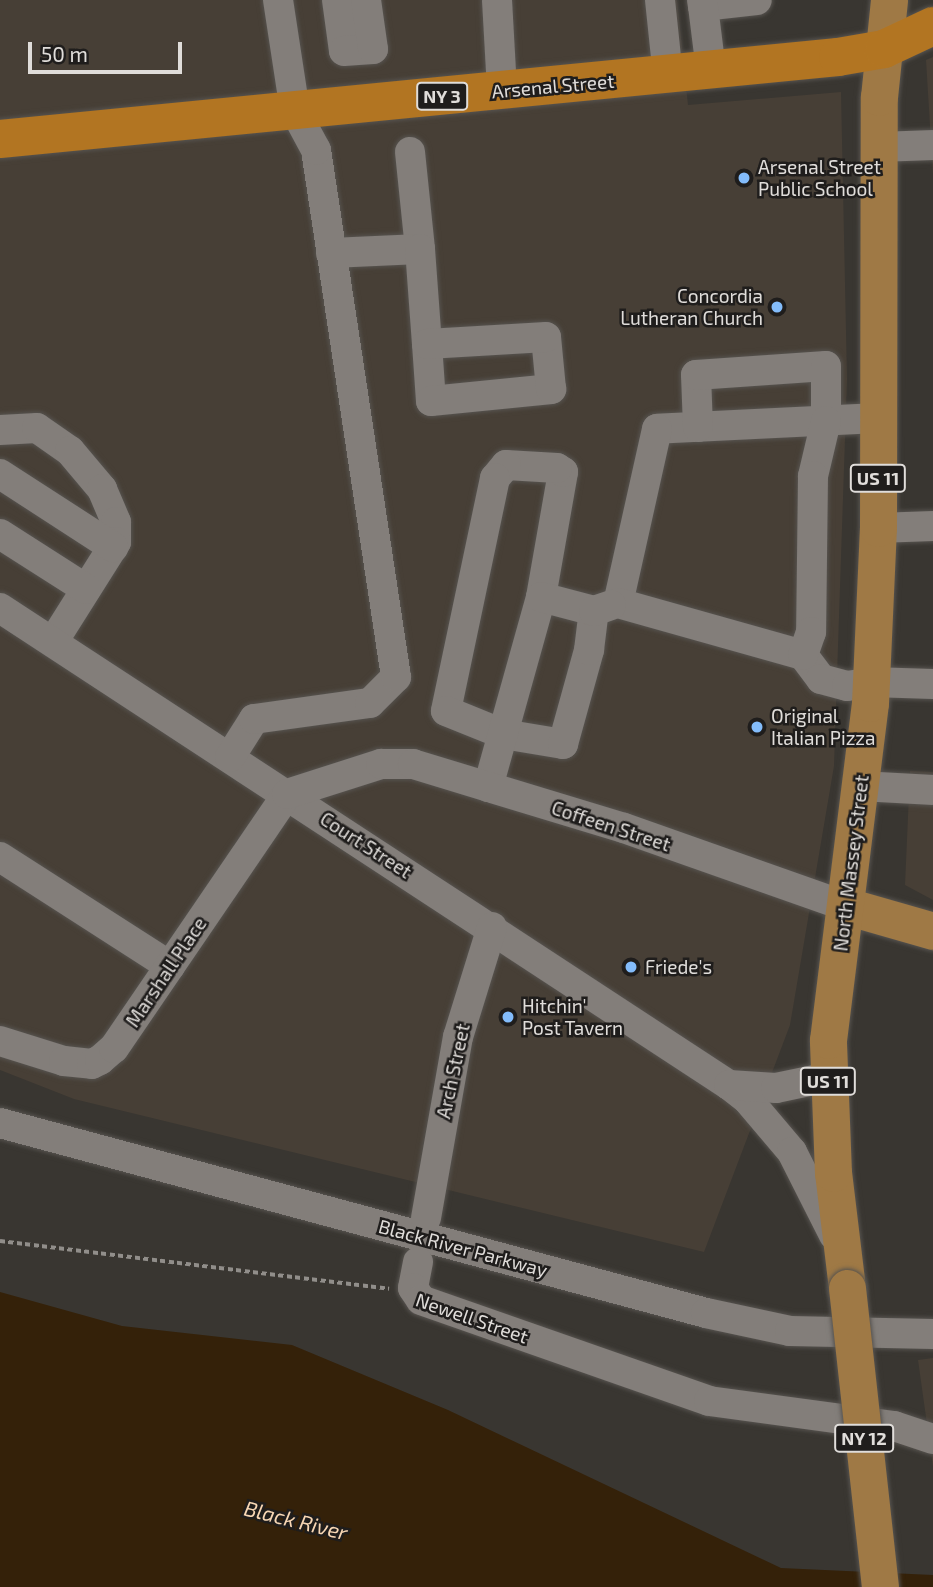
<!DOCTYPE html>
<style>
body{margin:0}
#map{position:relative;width:933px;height:1587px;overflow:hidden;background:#393631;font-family:"Exo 2",sans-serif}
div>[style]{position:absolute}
.built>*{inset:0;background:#473f36}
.water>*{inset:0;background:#342109}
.path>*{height:3.5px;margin-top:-1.75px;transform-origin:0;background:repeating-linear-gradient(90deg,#918e8a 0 5px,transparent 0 8.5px)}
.roads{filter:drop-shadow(0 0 2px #56534f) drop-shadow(0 0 2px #56534f)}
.minor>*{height:30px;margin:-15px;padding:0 15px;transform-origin:15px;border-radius:15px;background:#837e7a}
.major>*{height:37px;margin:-18.5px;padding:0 18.5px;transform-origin:18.5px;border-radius:18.5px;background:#9f7945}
.highway>*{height:38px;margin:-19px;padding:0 19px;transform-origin:19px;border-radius:19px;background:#b27522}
.bridges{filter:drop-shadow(0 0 2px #56534f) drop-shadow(0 0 2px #56534f)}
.major-bridge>*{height:37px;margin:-18.5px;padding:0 18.5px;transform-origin:18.5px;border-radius:18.5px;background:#9f7945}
.dots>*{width:19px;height:19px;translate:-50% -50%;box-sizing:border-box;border:4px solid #1f1d1c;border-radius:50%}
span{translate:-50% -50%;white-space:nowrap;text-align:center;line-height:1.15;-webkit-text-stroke:5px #1f1d1c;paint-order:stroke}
.shield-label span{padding:2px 5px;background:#1f1d1c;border:2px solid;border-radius:5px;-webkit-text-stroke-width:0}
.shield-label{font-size:18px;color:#e0ddda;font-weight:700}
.street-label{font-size:19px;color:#e0ddda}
.poi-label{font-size:19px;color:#e0ddda}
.left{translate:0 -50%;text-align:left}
.right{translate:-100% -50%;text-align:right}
.water-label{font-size:21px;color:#f8d7b4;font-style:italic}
.scale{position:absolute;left:28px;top:42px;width:154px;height:32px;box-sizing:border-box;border:4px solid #e0ddda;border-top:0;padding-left:9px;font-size:21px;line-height:24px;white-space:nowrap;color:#e0ddda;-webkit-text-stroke:5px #1f1d1c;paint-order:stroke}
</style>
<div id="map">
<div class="built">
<i style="clip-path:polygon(0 0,677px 0,688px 105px,841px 92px,847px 379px,834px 766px,790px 1025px,704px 1252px,74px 1099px,0 1070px)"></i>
<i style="clip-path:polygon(933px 57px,933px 175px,926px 60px)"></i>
<i style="clip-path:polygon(910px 771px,933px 772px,933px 900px,905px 885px)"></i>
<i style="clip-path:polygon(933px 1358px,933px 1467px,918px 1360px)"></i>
</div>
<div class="water">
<i style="clip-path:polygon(0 1292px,122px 1326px,292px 1345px,448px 1410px,781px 1568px,933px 1575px,933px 1587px,0 1587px)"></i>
</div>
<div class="path">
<i style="left:0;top:1241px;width:392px;rotate:7deg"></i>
</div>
<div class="roads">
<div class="minor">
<i style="left:337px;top:0;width:51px;rotate:82.2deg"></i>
<i style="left:344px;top:51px;width:29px;rotate:-4deg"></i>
<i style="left:373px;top:49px;width:49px;rotate:-98.1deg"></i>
<i style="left:497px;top:0;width:90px;rotate:86.8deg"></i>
<i style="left:660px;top:0;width:76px;rotate:84deg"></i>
<i style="left:702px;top:0;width:6px;rotate:81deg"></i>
<i style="left:703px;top:6px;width:54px;rotate:-6.3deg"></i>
<i style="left:703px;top:6px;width:64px;rotate:82.9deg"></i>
<i style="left:879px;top:147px;width:54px;rotate:-2.1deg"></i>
<i style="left:410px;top:152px;width:98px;rotate:84.1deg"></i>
<i style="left:331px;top:253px;width:89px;rotate:-2.6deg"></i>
<i style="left:420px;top:249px;width:95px;rotate:85.8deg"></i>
<i style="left:427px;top:344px;width:57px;rotate:86deg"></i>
<i style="left:431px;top:401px;width:121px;rotate:-5.7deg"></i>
<i style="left:551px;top:389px;width:52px;rotate:-95.5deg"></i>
<i style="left:546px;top:337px;width:119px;rotate:176.6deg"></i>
<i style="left:878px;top:418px;width:221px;rotate:177.2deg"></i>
<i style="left:657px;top:429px;width:178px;rotate:102.6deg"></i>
<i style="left:618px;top:603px;width:192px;rotate:15.7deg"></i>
<i style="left:803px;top:655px;width:30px;rotate:53deg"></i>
<i style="left:821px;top:679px;width:27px;rotate:15deg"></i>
<i style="left:847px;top:686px;width:24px;rotate:-9deg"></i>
<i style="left:871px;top:682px;width:62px;rotate:1.8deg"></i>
<i style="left:698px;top:427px;width:52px;rotate:-92.2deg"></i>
<i style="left:696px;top:375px;width:130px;rotate:-4deg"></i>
<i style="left:826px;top:366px;width:55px;rotate:90deg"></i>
<i style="left:826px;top:421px;width:57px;rotate:103.3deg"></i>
<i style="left:813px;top:476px;width:156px;rotate:90.7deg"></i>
<i style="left:811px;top:632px;width:24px;rotate:109deg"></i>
<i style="left:0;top:430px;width:37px;rotate:-3deg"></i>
<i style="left:37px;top:428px;width:40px;rotate:34.9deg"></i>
<i style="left:70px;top:451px;width:50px;rotate:49.9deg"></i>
<i style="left:102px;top:489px;width:36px;rotate:67deg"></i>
<i style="left:116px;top:522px;width:20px;rotate:90deg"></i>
<i style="left:116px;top:542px;width:118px;rotate:122.2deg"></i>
<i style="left:0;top:474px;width:135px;rotate:32.9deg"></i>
<i style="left:878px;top:528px;width:55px;rotate:-2.1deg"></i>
<i style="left:0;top:534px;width:102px;rotate:32.6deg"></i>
<i style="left:541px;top:597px;width:127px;rotate:-80deg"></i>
<i style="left:563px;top:472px;width:7px;rotate:-146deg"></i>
<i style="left:557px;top:468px;width:51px;rotate:-176.6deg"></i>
<i style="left:506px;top:465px;width:17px;rotate:130deg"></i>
<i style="left:495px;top:478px;width:238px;rotate:101.9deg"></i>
<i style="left:446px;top:711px;width:61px;rotate:22deg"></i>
<i style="left:503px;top:734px;width:61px;rotate:9.5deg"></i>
<i style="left:563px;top:744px;width:98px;rotate:-74.5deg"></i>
<i style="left:589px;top:650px;width:39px;rotate:-83deg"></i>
<i style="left:0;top:608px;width:871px;rotate:33.2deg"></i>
<i style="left:729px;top:1085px;width:24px;rotate:38deg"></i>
<i style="left:748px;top:1100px;width:68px;rotate:49.8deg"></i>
<i style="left:792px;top:1152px;width:93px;rotate:63.2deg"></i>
<i style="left:230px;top:757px;width:45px;rotate:-57.7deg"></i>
<i style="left:254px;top:719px;width:117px;rotate:-7.9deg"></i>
<i style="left:370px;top:703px;width:37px;rotate:-45deg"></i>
<i style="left:396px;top:677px;width:533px;rotate:-98.63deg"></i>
<i style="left:316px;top:150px;width:44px;rotate:-118.3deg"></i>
<i style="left:295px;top:111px;width:112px;rotate:-98.7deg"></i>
<i style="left:861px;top:786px;width:72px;rotate:3.2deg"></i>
<i style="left:488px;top:787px;width:197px;rotate:-74.4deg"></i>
<i style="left:541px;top:597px;width:55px;rotate:14.8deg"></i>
<i style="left:594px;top:611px;width:18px;rotate:-19deg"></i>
<i style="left:0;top:857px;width:202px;rotate:32.7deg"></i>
<i style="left:0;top:1041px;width:67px;rotate:17.4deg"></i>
<i style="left:64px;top:1061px;width:28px;rotate:6deg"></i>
<i style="left:92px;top:1064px;width:9px;rotate:-27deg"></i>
<i style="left:100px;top:1060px;width:18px;rotate:-41deg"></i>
<i style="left:114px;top:1048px;width:307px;rotate:-55.7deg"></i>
<i style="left:287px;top:794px;width:99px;rotate:-17.7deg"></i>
<i style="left:381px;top:764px;width:32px"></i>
<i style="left:413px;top:764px;width:220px;rotate:16.9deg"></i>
<i style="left:624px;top:828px;width:235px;rotate:19.4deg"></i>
<i style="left:729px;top:1085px;width:47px;rotate:3.7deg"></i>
<i style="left:776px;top:1088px;width:53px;rotate:-11.9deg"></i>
<i style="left:0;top:1123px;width:731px;rotate:15.06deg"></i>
<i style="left:706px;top:1313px;width:86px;rotate:12.1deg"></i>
<i style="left:790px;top:1331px;width:143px;rotate:1.2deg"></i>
<i style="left:426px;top:1218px;width:184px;rotate:-80deg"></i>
<i style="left:458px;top:1037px;width:115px;rotate:-72.8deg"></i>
<i style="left:418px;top:1262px;width:26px;rotate:101deg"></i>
<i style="left:413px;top:1288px;width:14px;rotate:56deg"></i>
<i style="left:421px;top:1300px;width:305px;rotate:19.3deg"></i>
<i style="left:709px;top:1401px;width:187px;rotate:7.7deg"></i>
<i style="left:894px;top:1426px;width:41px;rotate:18.4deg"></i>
</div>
<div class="major">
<i style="left:846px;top:906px;width:91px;rotate:16deg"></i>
<i style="left:847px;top:1288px;width:116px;rotate:-96.9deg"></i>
<i style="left:833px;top:1173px;width:133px;rotate:-92.2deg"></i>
<i style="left:828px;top:1040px;width:340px;rotate:-82.9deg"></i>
<i style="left:870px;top:703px;width:175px;rotate:-87.4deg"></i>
<i style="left:878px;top:528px;width:431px;rotate:-89.9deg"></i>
<i style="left:879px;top:97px;width:98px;rotate:-84.1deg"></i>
</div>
<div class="highway">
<i style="left:0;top:139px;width:842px;rotate:-5.59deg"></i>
<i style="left:838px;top:57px;width:47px;rotate:-9.9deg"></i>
<i style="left:884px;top:49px;width:54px;rotate:-25.1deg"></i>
</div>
</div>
<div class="bridges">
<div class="major-bridge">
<i style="left:847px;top:1288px;width:301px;rotate:83.7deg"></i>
</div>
</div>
<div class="dots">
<i style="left:744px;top:178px;background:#83bcfb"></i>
<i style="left:777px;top:307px;background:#83bcfb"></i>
<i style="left:757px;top:727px;background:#83bcfb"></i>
<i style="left:631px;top:967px;background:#83bcfb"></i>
<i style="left:508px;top:1017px;background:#83bcfb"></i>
</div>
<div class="shield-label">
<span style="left:442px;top:96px">NY 3</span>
<span style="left:878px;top:478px">US 11</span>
<span style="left:828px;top:1081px">US 11</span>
<span style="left:864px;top:1438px">NY 12</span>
</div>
<div class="street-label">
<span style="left:553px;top:86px;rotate:-5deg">Arsenal Street</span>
<span style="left:611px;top:826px;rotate:18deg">Coffeen Street</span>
<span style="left:366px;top:845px;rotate:33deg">Court Street</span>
<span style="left:851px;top:863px;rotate:-83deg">North Massey Street</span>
<span style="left:166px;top:972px;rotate:-56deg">Marshall Place</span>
<span style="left:453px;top:1071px;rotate:-78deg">Arch Street</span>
<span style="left:463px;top:1248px;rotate:15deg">Black River Parkway</span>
<span style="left:472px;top:1318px;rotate:19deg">Newell Street</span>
</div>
<div class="poi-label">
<span class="left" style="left:758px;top:178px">Arsenal Street<br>Public School</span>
<span class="right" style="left:763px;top:307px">Concordia<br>Lutheran Church</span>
<span class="left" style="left:771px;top:727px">Original<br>Italian Pizza</span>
<span class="left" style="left:645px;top:967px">Friede's</span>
<span class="left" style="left:522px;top:1017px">Hitchin'<br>Post Tavern</span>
</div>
<div class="water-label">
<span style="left:296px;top:1520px;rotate:14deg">Black River</span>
</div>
<div class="scale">50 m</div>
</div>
